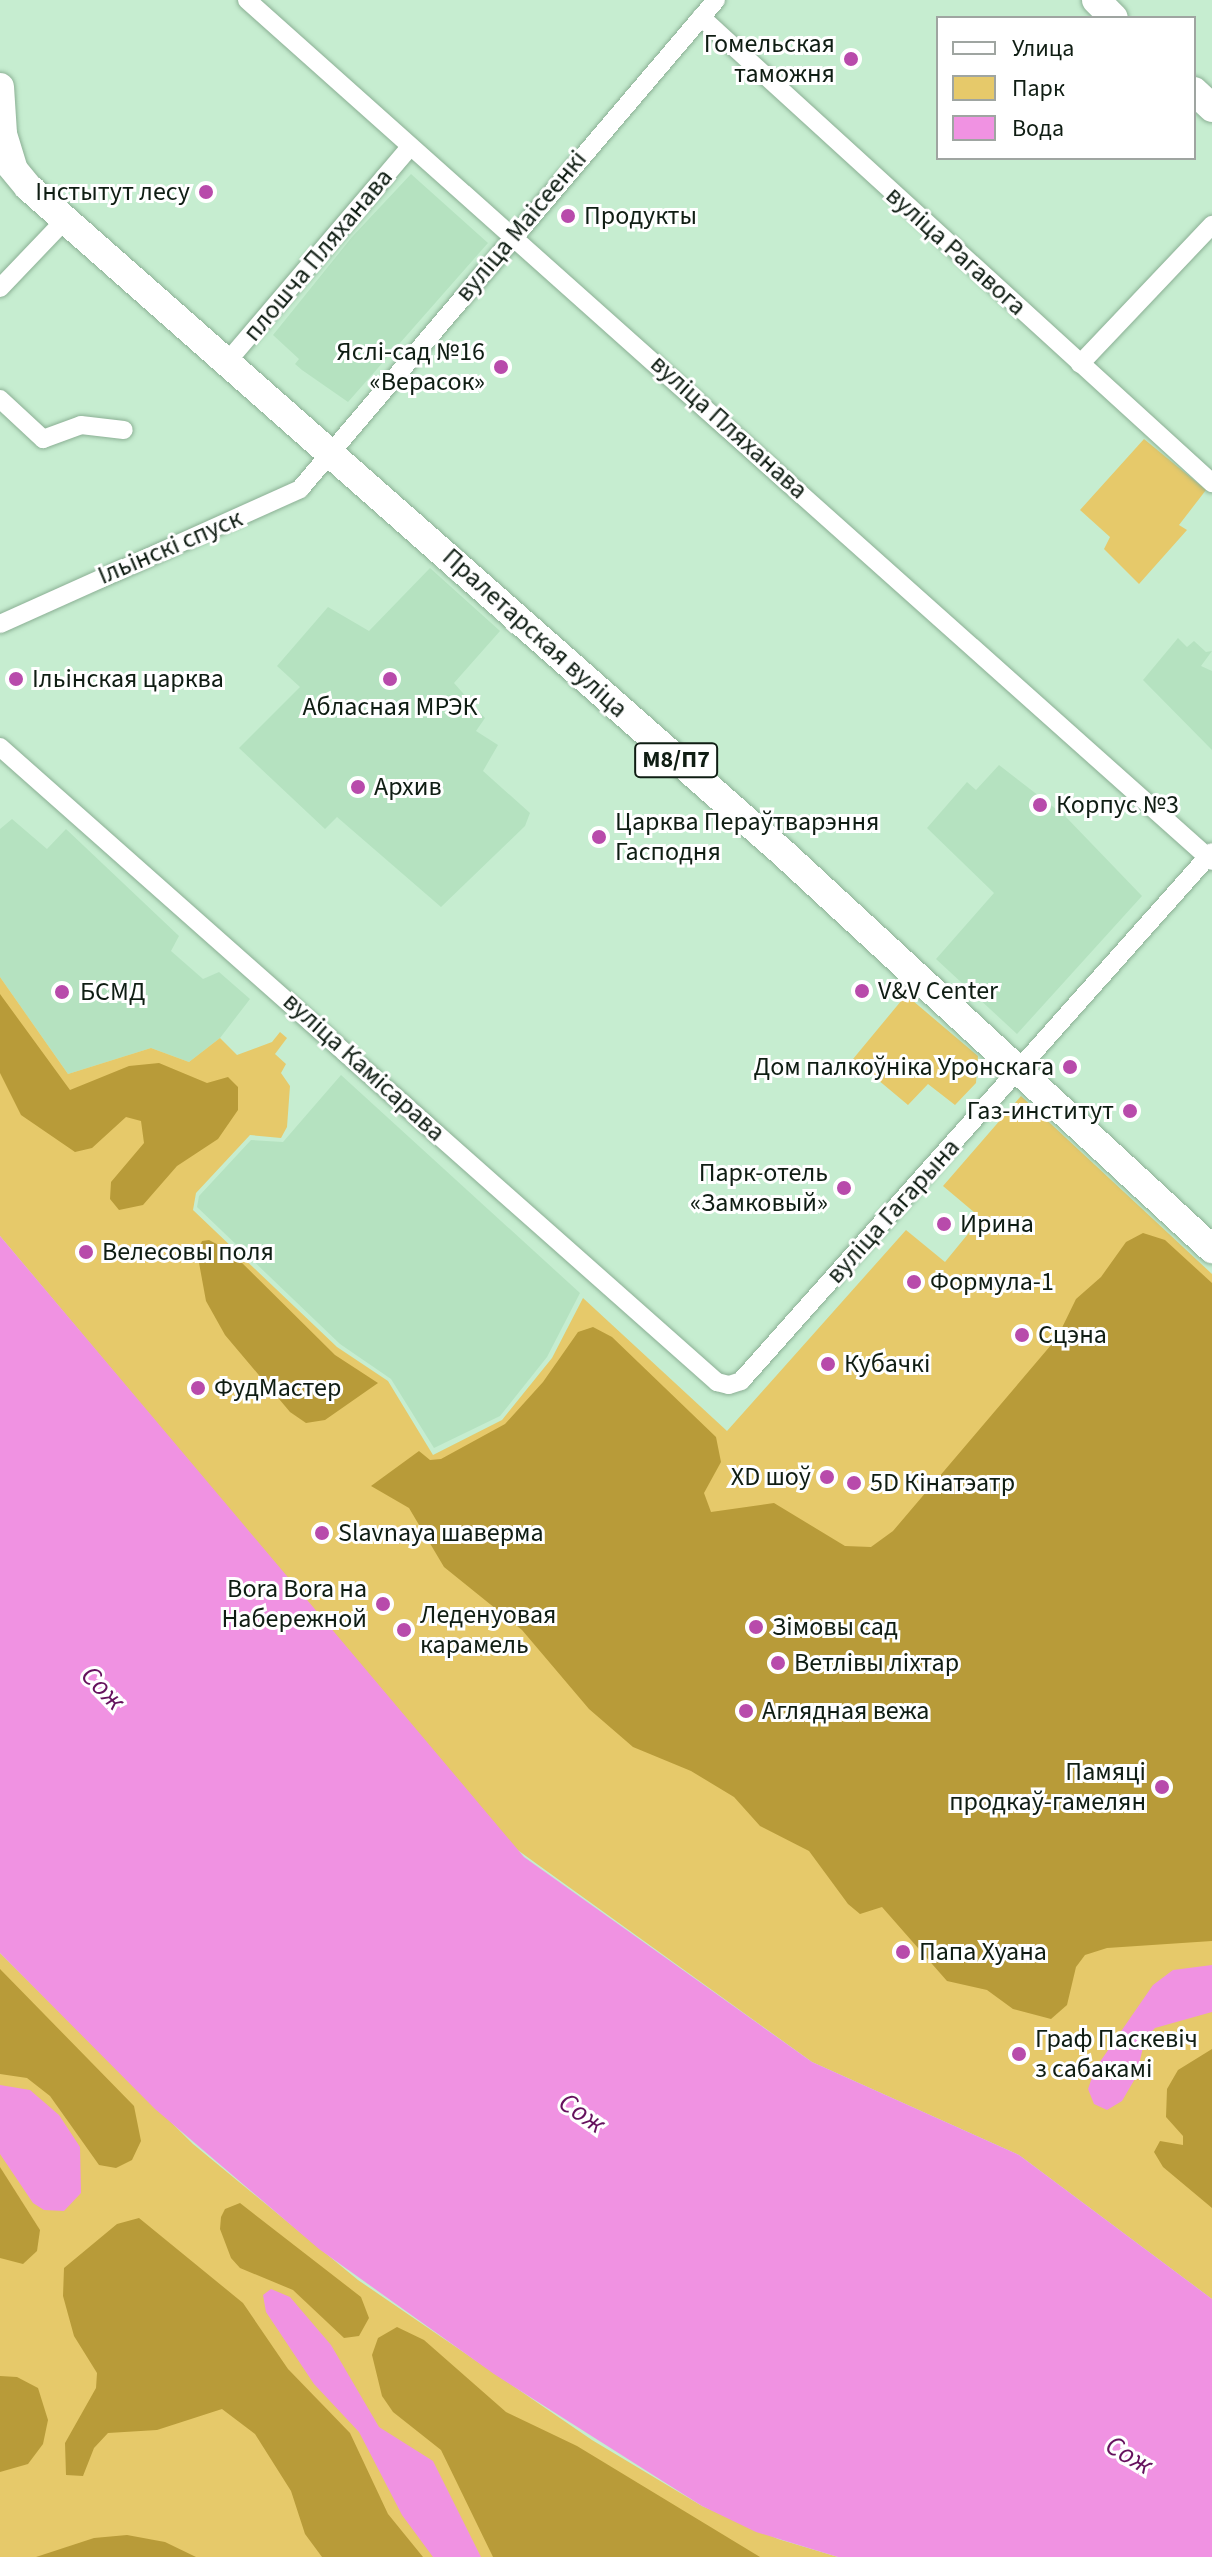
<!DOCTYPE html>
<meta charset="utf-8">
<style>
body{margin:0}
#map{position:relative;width:1212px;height:2557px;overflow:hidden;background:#c6edd0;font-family:"Source Sans 3",sans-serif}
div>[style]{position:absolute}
.built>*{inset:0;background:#b5e2c0}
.green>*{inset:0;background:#e6c96a}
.forest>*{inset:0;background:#b89b39}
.water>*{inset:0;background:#f092e2}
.roads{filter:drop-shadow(0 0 2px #8baf94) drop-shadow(0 0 2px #8baf94)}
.street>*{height:18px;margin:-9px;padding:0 9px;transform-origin:9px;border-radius:9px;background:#fff}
.primary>*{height:28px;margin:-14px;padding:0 14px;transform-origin:14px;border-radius:14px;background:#fff}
.dots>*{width:22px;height:22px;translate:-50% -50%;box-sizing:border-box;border:4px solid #fff;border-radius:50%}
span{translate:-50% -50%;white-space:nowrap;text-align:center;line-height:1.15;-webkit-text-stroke:6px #fff;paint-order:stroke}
.shield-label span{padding:2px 6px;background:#fff;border:2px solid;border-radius:6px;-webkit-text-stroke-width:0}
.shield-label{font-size:24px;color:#0f1d13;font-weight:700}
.poi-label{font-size:26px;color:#0f1d13}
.right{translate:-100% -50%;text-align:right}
.left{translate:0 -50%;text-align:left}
.street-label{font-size:26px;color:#0f1d13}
.water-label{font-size:28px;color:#65115d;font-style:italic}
.legend{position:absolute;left:936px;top:16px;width:260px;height:144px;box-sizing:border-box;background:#fff;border:2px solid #9fa5a1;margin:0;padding:10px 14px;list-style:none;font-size:24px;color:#0f1d13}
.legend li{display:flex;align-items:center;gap:16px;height:40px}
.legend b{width:40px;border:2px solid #9fa5a1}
</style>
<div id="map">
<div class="built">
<i style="clip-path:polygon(411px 174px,488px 243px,348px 402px,302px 370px,295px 364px,299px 359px,273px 335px,352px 237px)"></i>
<i style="clip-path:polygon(430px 568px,500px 631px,454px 683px,485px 718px,476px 731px,498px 745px,483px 771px,530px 813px,525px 826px,441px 907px,337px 817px,325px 829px,239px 748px,300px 687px,277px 666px,328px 607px,369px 631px)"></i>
<i style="clip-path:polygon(1178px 638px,1187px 647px,1194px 641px,1206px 652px,1212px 651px,1201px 666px,1212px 671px,1212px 750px,1143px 680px)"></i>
<i style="clip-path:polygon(999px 765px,1065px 816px,1142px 896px,1017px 1034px,936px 959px,994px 893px,927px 828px,967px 782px,976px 790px)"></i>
<i style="clip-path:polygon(12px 819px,47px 849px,66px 829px,179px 936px,171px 951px,203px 979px,219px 972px,250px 999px,220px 1038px,189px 1062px,151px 1048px,68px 1074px,0 977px,0 829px)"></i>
<i style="clip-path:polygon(341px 1075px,580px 1293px,547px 1357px,500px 1416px,434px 1448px,391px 1379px,340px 1344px,197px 1207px,199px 1196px,251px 1140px,283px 1142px)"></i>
</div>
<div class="green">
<i style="clip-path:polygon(1144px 439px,1206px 490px,1179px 525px,1187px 530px,1139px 584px,1104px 549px,1110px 537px,1080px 510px)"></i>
<i style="clip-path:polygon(0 977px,68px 1074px,151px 1048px,189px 1062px,220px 1038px,237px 1055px,272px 1042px,280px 1032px,287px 1038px,275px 1054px,286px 1064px,281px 1073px,290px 1086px,287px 1127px,281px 1138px,250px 1135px,196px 1193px,193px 1210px,337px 1347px,388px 1381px,433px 1455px,502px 1420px,552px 1358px,583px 1298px,727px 1431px,906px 1230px,945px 1262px,981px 1218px,943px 1186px,1021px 1096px,1212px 1274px,1212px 2299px,1019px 2155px,812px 2062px,512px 1846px,0 1236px)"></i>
<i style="clip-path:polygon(906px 995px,978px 1056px,976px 1083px,955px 1105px,928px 1084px,908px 1105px,853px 1059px)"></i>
<i style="clip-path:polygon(0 1953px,193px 2144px,358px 2280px,592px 2440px,702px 2506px,778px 2539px,838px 2557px,0 2557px)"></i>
</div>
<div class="forest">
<i style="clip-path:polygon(0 994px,70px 1090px,129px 1066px,159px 1063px,207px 1083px,228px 1077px,238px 1087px,238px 1110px,218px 1139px,177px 1166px,143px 1205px,119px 1210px,110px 1199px,111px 1182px,144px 1143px,141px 1121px,126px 1117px,92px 1148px,75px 1152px,21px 1115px,0 1073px)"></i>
<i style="clip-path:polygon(1143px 1233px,1165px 1240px,1212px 1283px,1212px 1941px,1107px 1948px,1085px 1955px,1076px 1967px,1067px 2005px,1051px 2019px,1013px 2009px,987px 1990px,947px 1981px,882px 1907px,860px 1914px,848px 1904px,809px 1851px,760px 1826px,734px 1797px,691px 1771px,633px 1747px,589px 1709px,522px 1630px,444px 1567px,409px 1508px,371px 1486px,419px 1451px,430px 1460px,441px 1459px,505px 1424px,543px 1382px,578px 1332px,593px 1327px,612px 1337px,716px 1437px,721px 1462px,704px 1493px,711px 1512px,774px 1503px,845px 1546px,871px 1547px,893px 1531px,1057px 1338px,1076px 1299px,1101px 1277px,1126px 1242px)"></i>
<i style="clip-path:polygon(209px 1240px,230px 1251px,335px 1355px,378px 1383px,325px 1420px,306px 1423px,290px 1412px,225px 1335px,206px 1301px,197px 1252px,202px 1241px)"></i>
<i style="clip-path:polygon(0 1969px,134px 2106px,141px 2141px,132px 2160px,116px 2168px,99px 2165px,50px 2096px,27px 2078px,0 2074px)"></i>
<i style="clip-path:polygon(1212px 2049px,1212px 2208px,1163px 2167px,1154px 2152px,1160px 2141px,1183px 2145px,1183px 2136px,1166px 2117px,1167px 2089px,1178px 2070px)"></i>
<i style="clip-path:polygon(0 2167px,40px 2230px,37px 2251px,23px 2264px,0 2258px)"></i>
<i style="clip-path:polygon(240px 2203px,361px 2297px,369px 2318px,359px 2336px,344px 2338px,293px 2290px,240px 2268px,231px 2258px,220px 2229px,221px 2217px,225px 2209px)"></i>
<i style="clip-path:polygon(139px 2218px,243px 2303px,288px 2369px,350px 2433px,388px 2514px,423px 2557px,322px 2557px,305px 2534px,291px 2491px,255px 2434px,222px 2409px,157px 2430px,108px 2433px,94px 2448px,83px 2476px,66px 2475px,65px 2443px,96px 2388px,97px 2373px,74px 2336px,63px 2296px,64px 2268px,117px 2224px)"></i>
<i style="clip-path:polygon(397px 2327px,424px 2340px,506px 2412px,577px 2446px,760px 2557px,493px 2557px,441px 2450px,393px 2412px,382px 2396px,372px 2355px,378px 2338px)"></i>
<i style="clip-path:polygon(0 2376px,17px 2377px,38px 2388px,48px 2420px,43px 2444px,28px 2464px,0 2472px)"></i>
<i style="clip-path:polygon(127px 2535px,165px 2542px,196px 2557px,36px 2557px,94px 2538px)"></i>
</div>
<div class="water">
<i style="clip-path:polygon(0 1236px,524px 1857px,812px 2062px,1019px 2155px,1212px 2299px,1212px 2557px,838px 2557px,756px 2532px,702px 2506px,494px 2374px,319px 2249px,155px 2109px,0 1953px)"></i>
<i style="clip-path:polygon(1212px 1965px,1212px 2012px,1155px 2028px,1145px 2039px,1136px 2077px,1122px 2101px,1107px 2110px,1094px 2104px,1088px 2089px,1095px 2069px,1153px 1985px,1173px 1970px)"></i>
<i style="clip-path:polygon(0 2085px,30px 2090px,59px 2115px,80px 2147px,81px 2193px,64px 2211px,44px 2210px,33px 2203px,0 2154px)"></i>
<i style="clip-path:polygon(271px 2289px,290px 2297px,331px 2345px,379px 2427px,433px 2461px,481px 2557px,433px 2557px,402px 2515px,359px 2432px,314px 2384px,266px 2312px,263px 2295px)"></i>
</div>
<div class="roads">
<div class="street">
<i style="left:247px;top:0;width:1293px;rotate:41.74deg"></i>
<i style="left:701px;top:17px;width:692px;rotate:42.36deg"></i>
<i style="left:0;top:288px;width:95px;rotate:-46.3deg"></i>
<i style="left:227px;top:362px;width:281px;rotate:-49.6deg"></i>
<i style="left:1080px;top:364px;width:192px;rotate:-46.5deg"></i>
<i style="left:0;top:399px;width:59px;rotate:42.9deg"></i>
<i style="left:43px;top:439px;width:40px;rotate:-20.2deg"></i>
<i style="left:81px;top:425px;width:43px;rotate:6.6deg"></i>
<i style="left:0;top:624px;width:329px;rotate:-24.2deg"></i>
<i style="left:300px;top:489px;width:642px;rotate:-49.61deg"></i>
<i style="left:0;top:747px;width:958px;rotate:41.53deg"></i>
<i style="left:717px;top:1382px;width:12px;rotate:14deg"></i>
<i style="left:729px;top:1385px;width:13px;rotate:-18deg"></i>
<i style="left:741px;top:1381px;width:708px;rotate:-48.32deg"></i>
</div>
<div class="primary">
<i style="left:1096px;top:0;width:25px;rotate:45deg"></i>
<i style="left:0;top:87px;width:47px;rotate:86.3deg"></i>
<i style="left:3px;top:134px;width:34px;rotate:73deg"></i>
<i style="left:1194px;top:91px;width:25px;rotate:43deg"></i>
<i style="left:0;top:153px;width:44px;rotate:50.5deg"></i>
<i style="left:28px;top:187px;width:1004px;rotate:41.41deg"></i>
<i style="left:781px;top:851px;width:587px;rotate:42.72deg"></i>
</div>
</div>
<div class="dots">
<i style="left:851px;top:59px;background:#b84bab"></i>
<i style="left:206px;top:192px;background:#b84bab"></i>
<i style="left:568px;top:216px;background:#b84bab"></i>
<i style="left:501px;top:367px;background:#b84bab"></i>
<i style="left:16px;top:679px;background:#b84bab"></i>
<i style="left:390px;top:679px;background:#b84bab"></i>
<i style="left:358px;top:787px;background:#b84bab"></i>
<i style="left:1040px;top:805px;background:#b84bab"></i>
<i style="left:599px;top:837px;background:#b84bab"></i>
<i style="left:862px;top:991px;background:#b84bab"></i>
<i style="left:62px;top:992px;background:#b84bab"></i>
<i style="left:1070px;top:1067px;background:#b84bab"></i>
<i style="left:1130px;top:1111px;background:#b84bab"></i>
<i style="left:844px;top:1188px;background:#b84bab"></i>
<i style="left:944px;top:1224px;background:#b84bab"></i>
<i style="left:86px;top:1252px;background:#b84bab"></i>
<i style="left:914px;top:1282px;background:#b84bab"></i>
<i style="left:1022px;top:1335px;background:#b84bab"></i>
<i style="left:828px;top:1364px;background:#b84bab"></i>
<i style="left:198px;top:1388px;background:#b84bab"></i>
<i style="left:827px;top:1477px;background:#b84bab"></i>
<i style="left:854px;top:1483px;background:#b84bab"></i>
<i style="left:322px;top:1533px;background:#b84bab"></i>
<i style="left:383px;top:1604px;background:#b84bab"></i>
<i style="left:756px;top:1627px;background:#b84bab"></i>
<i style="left:404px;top:1630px;background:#b84bab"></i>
<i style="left:778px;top:1663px;background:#b84bab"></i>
<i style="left:746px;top:1711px;background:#b84bab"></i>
<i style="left:1162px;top:1787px;background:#b84bab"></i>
<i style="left:903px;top:1952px;background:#b84bab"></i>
<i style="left:1019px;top:2054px;background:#b84bab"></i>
</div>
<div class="shield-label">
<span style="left:676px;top:760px">М8/П7</span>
</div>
<div class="poi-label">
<span class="right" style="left:835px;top:59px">Гомельская<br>таможня</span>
<span class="right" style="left:190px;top:192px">Інстытут лесу</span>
<span class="left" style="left:584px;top:216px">Продукты</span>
<span class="right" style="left:485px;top:367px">Яслі-сад №16<br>«Верасок»</span>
<span class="left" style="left:32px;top:679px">Ільінская царква</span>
<span style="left:390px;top:707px">Абласная МРЭК</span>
<span class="left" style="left:374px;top:787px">Архив</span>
<span class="left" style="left:1056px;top:805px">Корпус №3</span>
<span class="left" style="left:615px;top:837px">Царква Пераўтварэння<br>Гасподня</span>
<span class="left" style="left:878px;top:991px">V&amp;V Center</span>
<span class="left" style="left:80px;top:992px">БСМД</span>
<span class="right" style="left:1054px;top:1067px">Дом палкоўніка Уронскага</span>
<span class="right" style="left:1114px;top:1111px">Газ-институт</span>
<span class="right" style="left:828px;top:1188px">Парк-отель<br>«Замковый»</span>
<span class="left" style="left:960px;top:1224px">Ирина</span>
<span class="left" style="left:102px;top:1252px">Велесовы поля</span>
<span class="left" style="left:930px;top:1282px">Формула-1</span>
<span class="left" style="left:1038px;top:1335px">Сцэна</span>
<span class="left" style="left:844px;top:1364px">Кубачкі</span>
<span class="left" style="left:214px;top:1388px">ФудМастер</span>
<span class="right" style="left:811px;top:1477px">XD шоў</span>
<span class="left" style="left:870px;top:1483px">5D Кінатэатр</span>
<span class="left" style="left:338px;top:1533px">Slavnaya шаверма</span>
<span class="right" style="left:367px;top:1604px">Bora Bora на<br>Набережной</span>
<span class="left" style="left:420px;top:1630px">Леденуовая<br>карамель</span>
<span class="left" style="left:772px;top:1627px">Зімовы сад</span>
<span class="left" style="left:794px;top:1663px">Ветлівы ліхтар</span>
<span class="left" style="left:762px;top:1711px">Аглядная вежа</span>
<span class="right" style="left:1146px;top:1787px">Памяці<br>продкаў-гамелян</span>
<span class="left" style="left:919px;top:1952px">Папа Хуана</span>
<span class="left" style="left:1035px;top:2054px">Граф Паскевіч<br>з сабакамі</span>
</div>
<div class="street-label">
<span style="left:521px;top:226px;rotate:-50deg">вуліца Маісеенкі</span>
<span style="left:956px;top:251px;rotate:42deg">вуліца Рагавога</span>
<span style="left:318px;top:255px;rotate:-50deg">плошча Пляханава</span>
<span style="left:729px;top:427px;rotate:42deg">вуліца Пляханава</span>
<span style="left:170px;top:547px;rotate:-23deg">Ільінскі спуск</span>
<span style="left:535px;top:633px;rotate:42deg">Пралетарская вуліца</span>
<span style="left:364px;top:1067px;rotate:42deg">вуліца Камісарава</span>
<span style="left:893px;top:1211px;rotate:-48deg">вуліца Гагарына</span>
</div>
<div class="water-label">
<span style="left:103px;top:1688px;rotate:46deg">Сож</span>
<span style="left:582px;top:2113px;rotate:35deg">Сож</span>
<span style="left:1129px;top:2455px;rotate:31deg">Сож</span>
</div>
<ul class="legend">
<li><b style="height:10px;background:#fff"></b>Улица</li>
<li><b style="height:22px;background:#e6c96a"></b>Парк</li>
<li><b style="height:22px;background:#f092e2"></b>Вода</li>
</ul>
</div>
